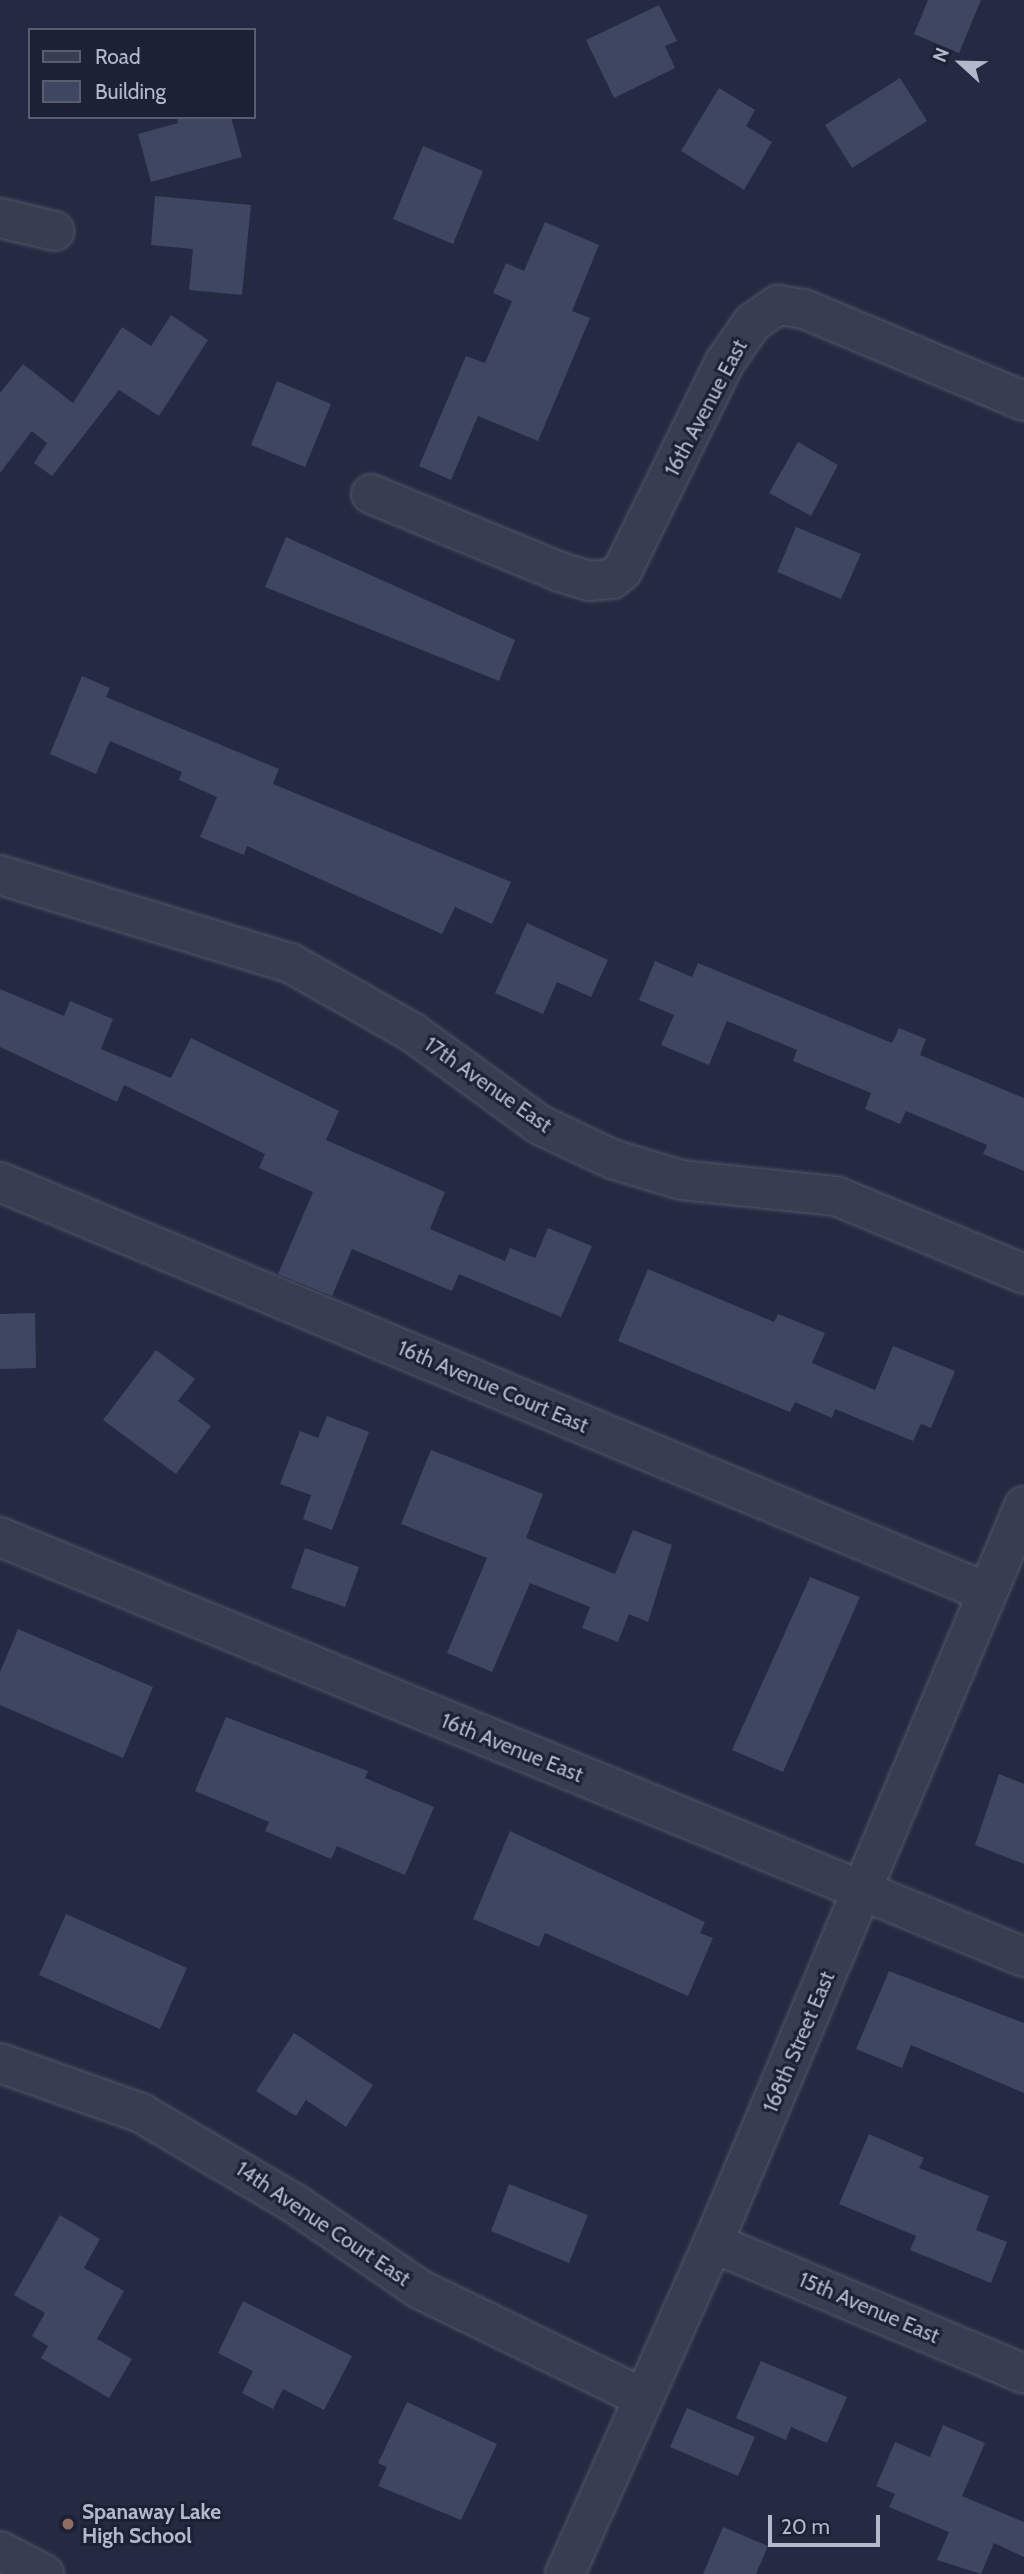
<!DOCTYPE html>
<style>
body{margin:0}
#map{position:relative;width:1024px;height:2574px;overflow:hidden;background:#232a41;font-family:Cabin,sans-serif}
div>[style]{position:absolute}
.building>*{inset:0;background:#3f4661}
.roads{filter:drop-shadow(0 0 2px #52576b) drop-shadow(0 0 2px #52576b)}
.minor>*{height:38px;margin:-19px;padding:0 19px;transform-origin:19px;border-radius:19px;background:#383d50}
.dots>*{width:19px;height:19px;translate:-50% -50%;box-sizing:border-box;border:4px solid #1c2135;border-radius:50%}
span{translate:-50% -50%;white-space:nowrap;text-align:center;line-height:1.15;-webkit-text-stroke:6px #1c2135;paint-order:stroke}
.street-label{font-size:21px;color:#b4b8cb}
.poi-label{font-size:21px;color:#b4b8cb;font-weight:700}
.left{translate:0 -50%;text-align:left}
.legend{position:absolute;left:28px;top:28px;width:228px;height:91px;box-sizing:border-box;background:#1c2135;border:2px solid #595d71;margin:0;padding:9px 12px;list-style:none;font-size:21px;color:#b4b8cb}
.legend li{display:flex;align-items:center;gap:14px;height:35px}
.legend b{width:35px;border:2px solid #595d71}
.north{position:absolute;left:926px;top:28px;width:70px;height:70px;-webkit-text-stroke:5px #1c2135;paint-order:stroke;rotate:292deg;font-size:19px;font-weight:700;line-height:28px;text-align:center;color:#b4b8cb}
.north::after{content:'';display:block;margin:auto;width:24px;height:32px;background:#b4b8cb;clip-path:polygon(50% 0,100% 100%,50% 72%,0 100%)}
.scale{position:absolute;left:768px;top:2515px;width:112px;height:32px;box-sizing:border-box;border:4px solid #b4b8cb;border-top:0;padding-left:9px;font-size:21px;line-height:24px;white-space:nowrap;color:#b4b8cb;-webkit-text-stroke:5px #1c2135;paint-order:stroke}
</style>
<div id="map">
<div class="building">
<i style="clip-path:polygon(928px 0,981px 0,959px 53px,914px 34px)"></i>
<i style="clip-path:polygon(659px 5px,677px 41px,665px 46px,675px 68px,614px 98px,586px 40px)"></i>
<i style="clip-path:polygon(900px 78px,927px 121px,852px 168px,825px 125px)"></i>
<i style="clip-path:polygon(719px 88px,755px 110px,746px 126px,772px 142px,744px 190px,681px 151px)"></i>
<i style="clip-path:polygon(177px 117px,231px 117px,242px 157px,151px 182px,138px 134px,178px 123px)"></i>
<i style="clip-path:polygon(423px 146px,483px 171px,453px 244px,393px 219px)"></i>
<i style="clip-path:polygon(155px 196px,251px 205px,242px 295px,189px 290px,193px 249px,151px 245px)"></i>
<i style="clip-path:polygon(545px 222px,599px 245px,572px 311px,590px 318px,538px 441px,478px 416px,451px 480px,419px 466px,466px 356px,485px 363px,512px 301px,493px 293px,506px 263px,524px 271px)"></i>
<i style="clip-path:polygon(171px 315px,208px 340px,159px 416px,119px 390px,52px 476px,34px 463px,47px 443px,32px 431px,0 473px,0 393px,23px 364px,73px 403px,122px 327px,151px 346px)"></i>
<i style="clip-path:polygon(277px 381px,331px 404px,305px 467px,251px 445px)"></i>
<i style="clip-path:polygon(798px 442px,838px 465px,811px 516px,769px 493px)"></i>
<i style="clip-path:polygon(796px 527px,861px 554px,841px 599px,777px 572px)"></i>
<i style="clip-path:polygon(286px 537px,515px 640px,499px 681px,265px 587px)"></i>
<i style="clip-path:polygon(82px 676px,110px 688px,106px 697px,279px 769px,273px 784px,511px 882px,492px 924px,455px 907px,442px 934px,247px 846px,244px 855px,200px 837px,217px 797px,179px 780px,182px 772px,110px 741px,96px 774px,50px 754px)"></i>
<i style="clip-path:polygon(527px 923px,608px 960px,591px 997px,557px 982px,543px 1014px,495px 993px)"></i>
<i style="clip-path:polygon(655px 961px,692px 977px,698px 963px,892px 1043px,899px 1028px,926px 1039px,920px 1055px,1024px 1098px,1024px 1171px,983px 1154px,987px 1145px,906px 1111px,900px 1124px,865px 1109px,871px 1093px,793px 1061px,797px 1050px,727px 1021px,709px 1065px,661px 1045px,674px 1015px,639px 1000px)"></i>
<i style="clip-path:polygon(0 989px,64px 1016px,70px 1001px,113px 1019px,101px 1049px,171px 1078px,191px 1038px,339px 1111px,326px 1140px,445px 1192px,430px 1229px,505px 1261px,510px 1248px,535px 1258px,548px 1228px,592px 1246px,561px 1317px,459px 1274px,452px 1291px,352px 1249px,332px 1296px,278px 1274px,313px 1192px,259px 1168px,265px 1154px,124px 1085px,117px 1102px,0 1047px)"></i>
<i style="clip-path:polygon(648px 1269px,774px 1322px,778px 1314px,825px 1333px,812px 1363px,875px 1390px,893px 1346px,955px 1371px,931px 1428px,921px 1424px,913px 1441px,835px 1409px,832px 1418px,795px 1402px,790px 1412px,618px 1341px)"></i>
<i style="clip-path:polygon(35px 1313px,36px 1368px,0 1369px,0 1314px)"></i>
<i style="clip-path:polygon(156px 1350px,195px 1379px,178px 1401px,211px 1426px,176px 1474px,103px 1420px)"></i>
<i style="clip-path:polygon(327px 1416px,369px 1432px,332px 1530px,303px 1519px,311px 1495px,280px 1484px,300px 1431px,318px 1438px)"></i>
<i style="clip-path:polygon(431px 1450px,543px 1494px,526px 1538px,615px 1574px,633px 1530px,672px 1545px,648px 1622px,629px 1614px,618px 1642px,582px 1628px,590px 1607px,530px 1583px,492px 1672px,447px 1653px,487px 1558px,401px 1524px)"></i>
<i style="clip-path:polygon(305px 1548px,359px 1567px,345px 1607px,291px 1588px)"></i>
<i style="clip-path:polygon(810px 1577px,860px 1597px,783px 1772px,732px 1750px)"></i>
<i style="clip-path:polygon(18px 1629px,153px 1687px,123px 1758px,0 1705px,0 1672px)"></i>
<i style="clip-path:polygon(226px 1717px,368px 1771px,365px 1778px,434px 1807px,405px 1875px,337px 1846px,331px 1859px,265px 1831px,269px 1822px,195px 1791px)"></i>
<i style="clip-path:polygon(999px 1774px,1024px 1784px,1024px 1864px,975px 1845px)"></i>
<i style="clip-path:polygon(510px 1831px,705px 1922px,700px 1933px,713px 1938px,688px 1996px,545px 1933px,539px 1947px,473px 1919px)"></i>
<i style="clip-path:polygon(66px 1914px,187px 1968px,160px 2029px,39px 1975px)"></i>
<i style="clip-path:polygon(889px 1971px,1024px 2023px,1024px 2093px,911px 2045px,902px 2068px,856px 2049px)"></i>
<i style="clip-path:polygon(294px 2033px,373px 2085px,346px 2127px,306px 2100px,296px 2116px,256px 2091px)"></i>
<i style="clip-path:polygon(869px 2134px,924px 2158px,919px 2168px,989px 2196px,976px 2230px,1007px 2242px,991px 2283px,910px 2250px,916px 2236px,839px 2204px)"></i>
<i style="clip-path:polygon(509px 2184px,588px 2215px,569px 2263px,491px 2231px)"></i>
<i style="clip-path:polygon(60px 2215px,100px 2239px,84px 2268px,124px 2291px,97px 2339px,132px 2359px,109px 2398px,41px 2358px,48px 2346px,32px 2336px,45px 2313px,14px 2295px)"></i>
<i style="clip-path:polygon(243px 2301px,352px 2356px,324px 2410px,283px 2389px,273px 2409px,242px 2393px,253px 2371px,218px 2353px)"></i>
<i style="clip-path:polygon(761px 2361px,847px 2397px,827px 2443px,791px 2427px,786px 2440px,736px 2418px)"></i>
<i style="clip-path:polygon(407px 2402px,497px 2444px,461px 2520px,378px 2486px,387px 2467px,378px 2463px)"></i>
<i style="clip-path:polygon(687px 2408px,755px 2437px,738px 2476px,670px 2447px)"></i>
<i style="clip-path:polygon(943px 2425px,985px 2443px,962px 2496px,1024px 2522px,1024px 2557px,994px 2543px,981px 2574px,937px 2560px,949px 2532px,889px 2507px,895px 2494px,876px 2486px,895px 2442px,930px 2457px)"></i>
<i style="clip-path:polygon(723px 2527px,768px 2546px,756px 2574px,703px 2574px)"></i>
</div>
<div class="roads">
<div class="minor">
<i style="left:0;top:218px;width:56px;rotate:13.5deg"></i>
<i style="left:371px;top:494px;width:204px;rotate:22.4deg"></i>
<i style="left:560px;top:572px;width:30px;rotate:17deg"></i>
<i style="left:589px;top:581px;width:23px;rotate:-5deg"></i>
<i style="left:612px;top:579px;width:13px;rotate:-39deg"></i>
<i style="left:622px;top:571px;width:233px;rotate:-63.8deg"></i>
<i style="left:725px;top:362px;width:47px;rotate:-55.3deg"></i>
<i style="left:752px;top:323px;width:32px;rotate:-35deg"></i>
<i style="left:778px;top:305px;width:26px;rotate:9deg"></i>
<i style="left:804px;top:309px;width:238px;rotate:22.7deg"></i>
<i style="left:0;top:875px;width:303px;rotate:16.9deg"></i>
<i style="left:290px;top:963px;width:140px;rotate:29.5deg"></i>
<i style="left:412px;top:1032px;width:158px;rotate:36deg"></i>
<i style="left:540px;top:1125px;width:80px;rotate:25.3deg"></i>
<i style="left:612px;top:1159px;width:72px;rotate:16.9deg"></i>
<i style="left:681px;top:1180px;width:156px;rotate:5.9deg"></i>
<i style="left:836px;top:1196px;width:204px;rotate:22.5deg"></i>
<i style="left:0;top:1182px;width:1068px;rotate:22.58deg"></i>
<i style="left:0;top:1537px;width:1107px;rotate:22.3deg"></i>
<i style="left:0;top:2063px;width:150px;rotate:19.5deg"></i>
<i style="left:141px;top:2113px;width:181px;rotate:30.5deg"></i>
<i style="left:297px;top:2205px;width:148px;rotate:34.5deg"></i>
<i style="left:419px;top:2289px;width:247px;rotate:25.9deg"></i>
<i style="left:713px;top:2243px;width:337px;rotate:22.8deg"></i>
<i style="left:0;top:2551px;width:50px;rotate:27.6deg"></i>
<i style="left:565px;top:2574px;width:363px;rotate:-65.9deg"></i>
<i style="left:713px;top:2243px;width:800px;rotate:-67.12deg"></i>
</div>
</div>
<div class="dots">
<i style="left:68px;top:2524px;background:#8d6e63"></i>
</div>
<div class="street-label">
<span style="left:706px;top:408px;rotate:-62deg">16th Avenue East</span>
<span style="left:488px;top:1085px;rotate:35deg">17th Avenue East</span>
<span style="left:493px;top:1387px;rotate:23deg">16th Avenue Court East</span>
<span style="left:512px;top:1748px;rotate:22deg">16th Avenue East</span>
<span style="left:799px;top:2042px;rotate:-67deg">168th Street East</span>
<span style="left:323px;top:2224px;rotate:34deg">14th Avenue Court East</span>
<span style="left:869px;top:2308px;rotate:23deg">15th Avenue East</span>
</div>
<div class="poi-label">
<span class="left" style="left:82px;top:2524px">Spanaway Lake<br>High School</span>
</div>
<ul class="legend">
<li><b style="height:9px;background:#383d50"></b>Road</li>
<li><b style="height:19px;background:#3f4661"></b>Building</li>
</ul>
<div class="north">N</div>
<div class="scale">20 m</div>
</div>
